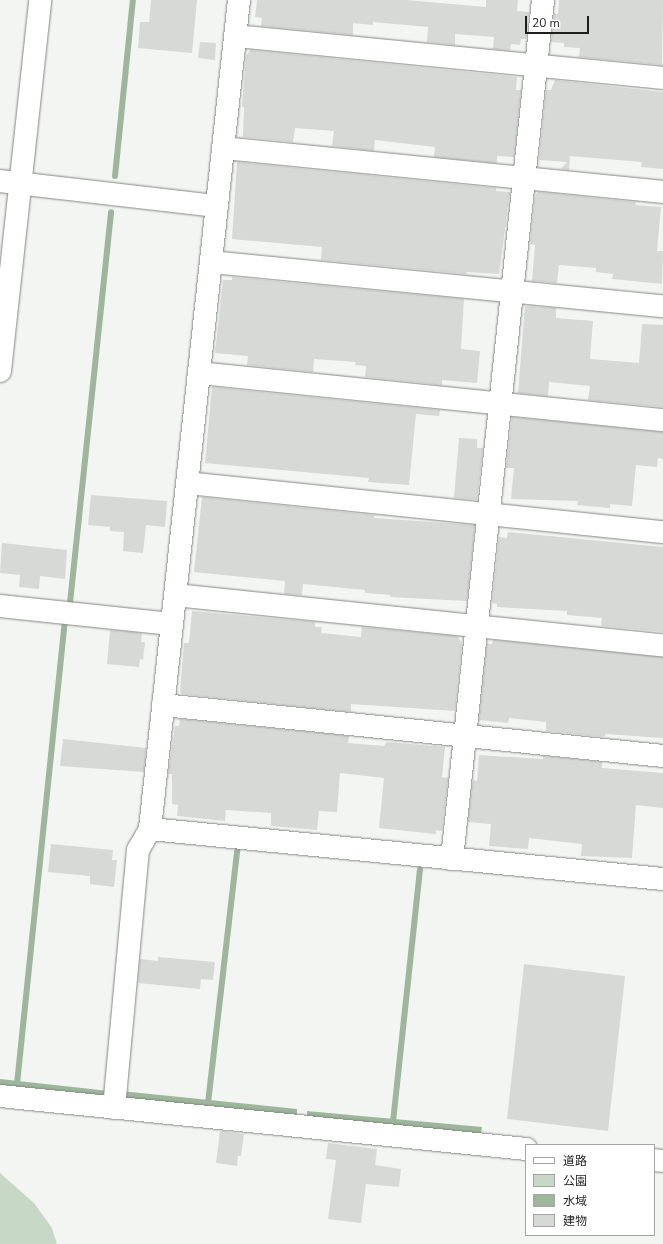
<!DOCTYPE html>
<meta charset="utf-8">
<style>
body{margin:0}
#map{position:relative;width:663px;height:1244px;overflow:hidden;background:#f3f5f3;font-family:"Nunito Sans","Noto Sans JP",sans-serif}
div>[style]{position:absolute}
.green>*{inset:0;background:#c8d8c6}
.water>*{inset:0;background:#9eb79c}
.stream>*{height:6px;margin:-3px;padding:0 3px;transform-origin:3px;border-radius:3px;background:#9eb79c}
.building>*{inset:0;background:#d6d9d6}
.roads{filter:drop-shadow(0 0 1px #848683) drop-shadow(0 0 1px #848683)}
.street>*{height:22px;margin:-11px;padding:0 11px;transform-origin:11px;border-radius:11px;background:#fff}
span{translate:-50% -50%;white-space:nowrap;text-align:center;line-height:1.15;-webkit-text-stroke:3px #fff;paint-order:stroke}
.legend{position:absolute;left:525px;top:1144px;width:130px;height:92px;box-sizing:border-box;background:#fff;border:1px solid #a5a5a5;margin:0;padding:5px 7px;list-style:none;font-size:12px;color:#1d1e1d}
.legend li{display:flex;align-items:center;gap:8px;height:20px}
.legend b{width:20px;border:1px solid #a5a5a5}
.scale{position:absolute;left:525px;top:16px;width:64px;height:18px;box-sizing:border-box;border:2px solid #1d1e1d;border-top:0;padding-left:5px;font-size:12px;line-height:14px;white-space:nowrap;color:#1d1e1d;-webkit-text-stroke:3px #fff;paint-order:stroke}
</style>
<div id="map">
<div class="green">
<i style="clip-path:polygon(0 1173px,34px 1203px,52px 1228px,57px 1244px,0 1244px)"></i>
</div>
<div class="water">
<i style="clip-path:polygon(0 1079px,109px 1091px,109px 1096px,0 1085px)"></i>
<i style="clip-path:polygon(121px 1091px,297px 1109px,297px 1115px,121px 1098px)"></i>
<i style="clip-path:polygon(307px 1111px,482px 1127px,481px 1134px,307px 1117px)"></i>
</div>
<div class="stream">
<i style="left:115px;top:176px;width:177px;rotate:-84.2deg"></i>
<i style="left:70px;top:603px;width:393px;rotate:-84deg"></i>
<i style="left:17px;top:1084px;width:467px;rotate:-84.1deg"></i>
<i style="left:208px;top:1103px;width:254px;rotate:-83.4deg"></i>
<i style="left:393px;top:1122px;width:254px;rotate:-83.9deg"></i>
</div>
<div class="building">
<i style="clip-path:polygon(151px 0,197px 0,192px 53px,138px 48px,140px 22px,149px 22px)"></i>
<i style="clip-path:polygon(257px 0,406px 0,486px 7px,486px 0,518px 0,517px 11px,529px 12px,526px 39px,521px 39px,520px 45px,511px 44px,510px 50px,493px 49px,494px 37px,455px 34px,455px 45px,427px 42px,428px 27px,373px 22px,373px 25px,353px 23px,353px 35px,261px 26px,262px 18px,255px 17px)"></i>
<i style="clip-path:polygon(559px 0,663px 0,662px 65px,579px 57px,580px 48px,564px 47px,564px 43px,551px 42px,554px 14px,558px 14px)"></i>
<i style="clip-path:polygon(200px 42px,216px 43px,215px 60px,198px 58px)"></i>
<i style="clip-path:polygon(251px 50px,517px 77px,516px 90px,521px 90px,514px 157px,497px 156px,497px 163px,434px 157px,435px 147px,375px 140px,374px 151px,332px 146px,334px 131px,295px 128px,293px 142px,243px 137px,244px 107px,242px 107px,246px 55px)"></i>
<i style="clip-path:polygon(555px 80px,663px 92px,663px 169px,641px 167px,642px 162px,570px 156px,569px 170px,561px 169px,567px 162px,539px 160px,546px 90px,551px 90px)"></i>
<i style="clip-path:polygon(237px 162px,496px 188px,496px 191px,510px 192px,499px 274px,467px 272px,466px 274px,321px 260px,322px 247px,232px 239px)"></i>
<i style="clip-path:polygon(538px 192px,636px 202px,635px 205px,661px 207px,657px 251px,663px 251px,662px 284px,612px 279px,613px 274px,596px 272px,596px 268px,559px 265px,557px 283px,532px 281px,535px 245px,530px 244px,535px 196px)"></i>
<i style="clip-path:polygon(232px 277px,464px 299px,461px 349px,480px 351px,477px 383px,442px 380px,442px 385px,365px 377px,366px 366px,355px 365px,356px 362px,314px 359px,313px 372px,247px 365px,248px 356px,215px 353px,223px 280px,232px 280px)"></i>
<i style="clip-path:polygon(525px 306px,556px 308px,556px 318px,593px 321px,590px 359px,639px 363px,642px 324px,663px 325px,663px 407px,588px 400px,590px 386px,549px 382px,548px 396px,518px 393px)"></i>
<i style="clip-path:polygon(212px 387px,440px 410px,439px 416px,416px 414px,409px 485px,368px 482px,369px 478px,205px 463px)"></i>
<i style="clip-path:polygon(512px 417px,663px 432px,663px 459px,658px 458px,657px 467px,636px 465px,632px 506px,610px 504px,610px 508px,577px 505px,578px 501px,511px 499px,514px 468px,506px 468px)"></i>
<i style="clip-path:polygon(459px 438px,477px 439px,477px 448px,483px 448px,477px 500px,454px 498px)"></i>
<i style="clip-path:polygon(91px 495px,167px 501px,165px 527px,146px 525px,143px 553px,123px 551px,124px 532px,110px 531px,110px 527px,88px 525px)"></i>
<i style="clip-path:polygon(202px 497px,374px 515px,374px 518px,475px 525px,467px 601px,390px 597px,391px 595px,365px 593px,365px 590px,303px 584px,302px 595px,284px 594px,285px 581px,194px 572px)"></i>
<i style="clip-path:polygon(508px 532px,663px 547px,663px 632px,601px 626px,602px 618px,567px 615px,567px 611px,497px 607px,497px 604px,492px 603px,499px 537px,507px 538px)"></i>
<i style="clip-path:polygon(2px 543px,67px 550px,65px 579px,40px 576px,39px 589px,19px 587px,20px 575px,0 573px)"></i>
<i style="clip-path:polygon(192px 611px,315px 622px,315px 627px,322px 627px,321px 633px,361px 637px,362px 627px,457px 636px,462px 643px,455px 711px,351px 704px,351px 712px,182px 694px,180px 692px,184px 643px,189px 643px)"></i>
<i style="clip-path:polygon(110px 630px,142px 633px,141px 642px,145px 642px,143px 660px,140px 659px,139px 667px,107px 664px)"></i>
<i style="clip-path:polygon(493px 640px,663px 657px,663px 738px,606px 734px,604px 737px,546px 731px,546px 722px,509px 718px,508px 723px,479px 720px,487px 644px,492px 644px)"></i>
<i style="clip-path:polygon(180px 719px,349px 736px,348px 743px,384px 746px,387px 742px,445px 747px,442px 777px,448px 778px,442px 831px,436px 830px,436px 834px,379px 828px,384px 778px,340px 773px,337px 812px,319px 811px,317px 830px,271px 826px,271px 813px,226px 810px,225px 821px,177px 816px,178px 805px,172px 804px,172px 774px,168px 774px,175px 726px,179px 726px)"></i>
<i style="clip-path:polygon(63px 739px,146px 748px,144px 772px,60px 766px)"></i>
<i style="clip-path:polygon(479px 755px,543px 759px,543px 756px,602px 762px,602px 768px,663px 773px,663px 808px,636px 805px,632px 858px,581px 856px,582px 844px,529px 838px,528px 849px,489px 846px,491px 824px,468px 822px,473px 780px,477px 781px)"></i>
<i style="clip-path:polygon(51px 844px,113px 850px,112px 860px,117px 860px,114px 887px,90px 884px,90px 876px,48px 872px)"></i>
<i style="clip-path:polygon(158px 957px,215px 962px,213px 980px,201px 979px,200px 989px,138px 983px,140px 959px,158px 961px)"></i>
<i style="clip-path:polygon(524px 964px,625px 976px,608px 1131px,507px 1119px)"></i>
<i style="clip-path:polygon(220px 1131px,244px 1134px,241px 1156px,238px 1156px,237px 1166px,216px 1163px)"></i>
<i style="clip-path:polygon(328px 1143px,377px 1149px,375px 1165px,401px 1169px,399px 1187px,366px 1184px,361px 1223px,328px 1219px,336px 1160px,326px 1159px)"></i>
</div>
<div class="roads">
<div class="street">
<i style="left:239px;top:0;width:834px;rotate:96.13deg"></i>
<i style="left:150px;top:829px;width:515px;rotate:5.57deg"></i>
<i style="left:235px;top:36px;width:430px;rotate:5.6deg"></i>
<i style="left:223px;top:148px;width:442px;rotate:5.7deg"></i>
<i style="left:0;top:181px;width:218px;rotate:6.6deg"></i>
<i style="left:211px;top:262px;width:454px;rotate:5.6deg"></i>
<i style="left:0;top:371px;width:373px;rotate:-83.8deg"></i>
<i style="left:199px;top:373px;width:466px;rotate:5.8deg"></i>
<i style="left:187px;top:483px;width:479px;rotate:5.9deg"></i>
<i style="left:175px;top:595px;width:491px;rotate:5.9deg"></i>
<i style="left:0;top:606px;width:172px;rotate:6deg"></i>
<i style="left:163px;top:705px;width:503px;rotate:5.82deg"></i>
<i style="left:452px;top:859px;width:864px;rotate:-83.95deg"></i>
<i style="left:0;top:1096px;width:529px;rotate:5.75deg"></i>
<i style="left:114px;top:1108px;width:259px;rotate:-84.7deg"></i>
<i style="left:138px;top:850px;width:24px;rotate:-60deg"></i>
<i style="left:654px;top:1160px;width:9px;rotate:6deg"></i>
</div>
</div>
<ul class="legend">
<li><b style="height:5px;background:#fff"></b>道路</li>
<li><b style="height:11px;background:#c8d8c6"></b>公園</li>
<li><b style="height:11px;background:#9eb79c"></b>水域</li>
<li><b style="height:11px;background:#d6d9d6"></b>建物</li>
</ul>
<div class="scale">20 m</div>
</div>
